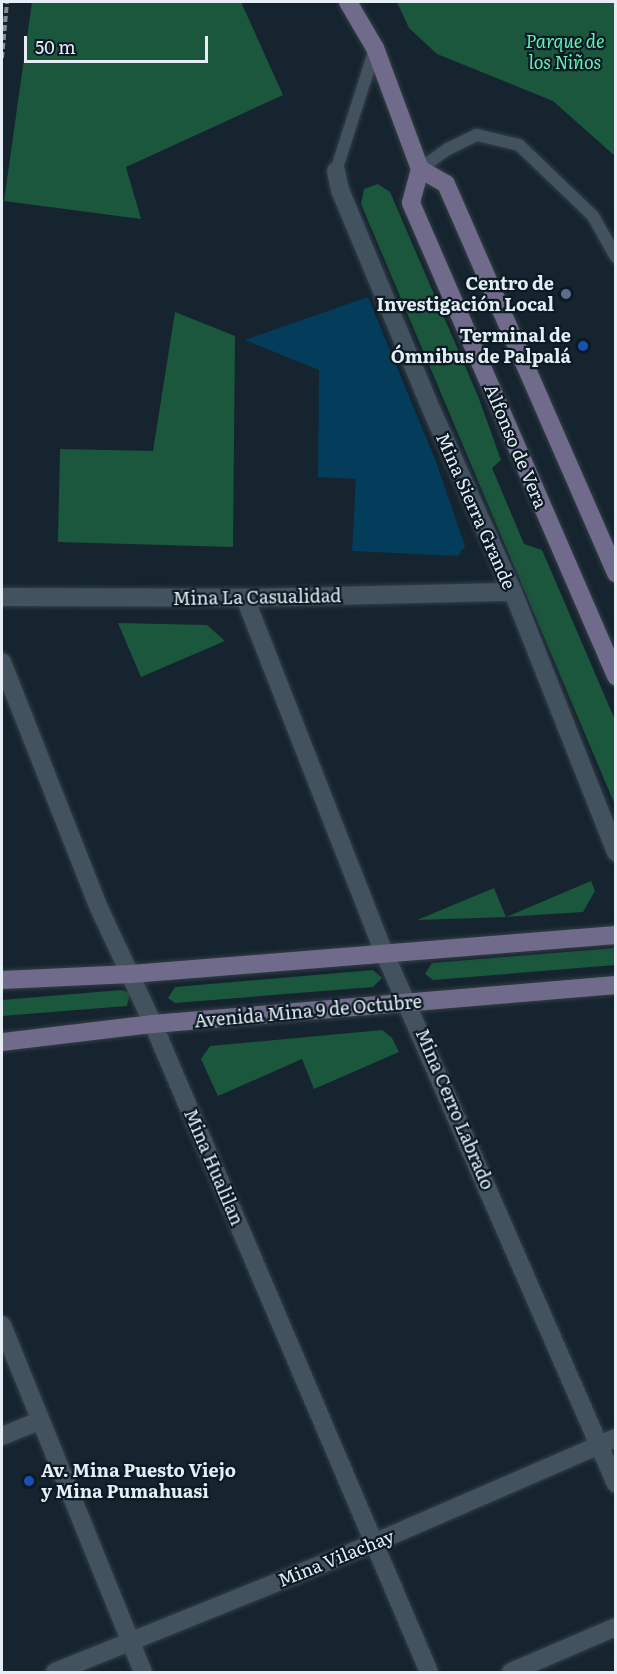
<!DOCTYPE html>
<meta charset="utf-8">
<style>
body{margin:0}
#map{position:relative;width:617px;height:1674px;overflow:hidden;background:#15242e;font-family:Literata,serif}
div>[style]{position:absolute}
.green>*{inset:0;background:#1b573c}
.building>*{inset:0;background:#043c5b}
.path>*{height:4px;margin-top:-2px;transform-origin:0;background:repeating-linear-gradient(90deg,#818c95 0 6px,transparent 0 9px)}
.roads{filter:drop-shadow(0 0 2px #343e47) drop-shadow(0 0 2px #343e47)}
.lane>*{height:12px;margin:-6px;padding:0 6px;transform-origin:6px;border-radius:6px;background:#42525e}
.street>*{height:18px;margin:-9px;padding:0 9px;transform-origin:9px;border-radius:9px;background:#42525e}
.secondary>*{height:18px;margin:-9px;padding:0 9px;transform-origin:9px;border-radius:9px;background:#706b8a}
.dots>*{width:16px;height:16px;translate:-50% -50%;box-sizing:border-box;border:3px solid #0c1a24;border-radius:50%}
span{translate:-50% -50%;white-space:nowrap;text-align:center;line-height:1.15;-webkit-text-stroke:4.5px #0c1a24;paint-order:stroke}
.park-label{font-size:18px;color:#62f3b1;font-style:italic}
.poi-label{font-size:18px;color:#e5eef5;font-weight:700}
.right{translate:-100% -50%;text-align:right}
.left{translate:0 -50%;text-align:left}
.street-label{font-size:18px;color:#e5eef5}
.frame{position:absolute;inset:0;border:3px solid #e5eef5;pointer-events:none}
.scale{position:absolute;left:24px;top:36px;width:184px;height:27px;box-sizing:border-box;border:3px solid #e5eef5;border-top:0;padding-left:8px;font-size:18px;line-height:21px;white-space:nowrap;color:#e5eef5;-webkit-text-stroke:4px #0c1a24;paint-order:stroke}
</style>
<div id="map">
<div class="green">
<i style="clip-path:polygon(32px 2px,241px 2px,283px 95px,126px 167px,141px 219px,4px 201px)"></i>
<i style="clip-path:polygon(397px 2px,615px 2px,615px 156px,553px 101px,437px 54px,409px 28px)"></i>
<i style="clip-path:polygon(378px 184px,390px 192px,478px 396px,501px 460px,492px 468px,524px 544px,542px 550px,615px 720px,615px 805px,361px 204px,364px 189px)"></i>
<i style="clip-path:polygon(175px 312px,235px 336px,233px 547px,58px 542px,60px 449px,153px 451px)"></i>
<i style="clip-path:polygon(118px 623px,207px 625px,225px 641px,141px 677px)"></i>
<i style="clip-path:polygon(591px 881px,595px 891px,583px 912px,506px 917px,417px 920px,494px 888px,506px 917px)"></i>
<i style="clip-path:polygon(615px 948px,615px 965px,433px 980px,425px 974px,432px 963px)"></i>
<i style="clip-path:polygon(373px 970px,382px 978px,373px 987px,175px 1003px,168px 998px,175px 987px)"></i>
<i style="clip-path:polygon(121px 990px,130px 993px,127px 1006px,2px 1016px,2px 1000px)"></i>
<i style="clip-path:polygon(382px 1030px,392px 1038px,399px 1052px,314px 1089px,302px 1059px,218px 1096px,201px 1059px,210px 1046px)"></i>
</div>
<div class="building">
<i style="clip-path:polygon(368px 297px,435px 459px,465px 546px,458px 556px,352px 551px,356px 479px,318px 477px,319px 370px,245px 340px)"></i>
</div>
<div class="path">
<i style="left:2px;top:58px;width:56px;rotate:-84.9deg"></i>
</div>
<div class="roads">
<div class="lane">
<i style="left:420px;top:169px;width:34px;rotate:-36deg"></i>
<i style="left:448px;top:149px;width:32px;rotate:-26deg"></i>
<i style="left:477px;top:135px;width:43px;rotate:13.4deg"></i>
<i style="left:519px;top:145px;width:103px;rotate:43.8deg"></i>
<i style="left:593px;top:216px;width:47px;rotate:60.7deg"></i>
<i style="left:336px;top:171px;width:128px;rotate:-72.3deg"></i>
</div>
<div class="street">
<i style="left:336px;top:171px;width:19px;rotate:78deg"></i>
<i style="left:340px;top:190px;width:239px;rotate:67.4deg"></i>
<i style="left:432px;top:411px;width:198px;rotate:65.9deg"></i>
<i style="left:513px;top:592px;width:280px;rotate:68.4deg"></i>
<i style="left:2px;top:597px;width:243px;rotate:0.2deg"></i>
<i style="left:245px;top:598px;width:268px;rotate:-1.3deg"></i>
<i style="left:245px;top:598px;width:380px;rotate:68.6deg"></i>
<i style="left:384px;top:952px;width:580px;rotate:66.44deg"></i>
<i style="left:2px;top:662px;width:264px;rotate:68.5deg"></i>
<i style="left:99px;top:908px;width:128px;rotate:65deg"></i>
<i style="left:153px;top:1024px;width:704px;rotate:66.93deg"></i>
<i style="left:2px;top:1325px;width:375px;rotate:67.9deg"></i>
<i style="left:2px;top:1436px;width:40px;rotate:-22deg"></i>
<i style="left:55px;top:1672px;width:344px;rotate:-22deg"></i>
<i style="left:374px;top:1543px;width:264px;rotate:-23.5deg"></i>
<i style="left:511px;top:1672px;width:114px;rotate:-23.2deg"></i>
</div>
<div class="secondary">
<i style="left:348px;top:2px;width:53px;rotate:59.6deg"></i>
<i style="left:375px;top:48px;width:129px;rotate:69.6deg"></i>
<i style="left:420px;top:169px;width:35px;rotate:105deg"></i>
<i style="left:411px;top:203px;width:516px;rotate:66.57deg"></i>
<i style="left:420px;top:169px;width:30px;rotate:30deg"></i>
<i style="left:446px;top:184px;width:425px;rotate:66.4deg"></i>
<i style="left:2px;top:980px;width:129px;rotate:-2.7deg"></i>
<i style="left:131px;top:974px;width:487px;rotate:-4.6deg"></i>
<i style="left:2px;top:1042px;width:152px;rotate:-6.8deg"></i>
<i style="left:153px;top:1024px;width:465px;rotate:-4.8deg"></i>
</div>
</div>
<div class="dots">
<i style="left:566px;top:294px;background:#5c6f8a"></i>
<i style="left:583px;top:346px;background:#1a4fb4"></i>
<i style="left:29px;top:1481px;background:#1a4fb4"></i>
</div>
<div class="park-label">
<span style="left:565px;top:52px">Parque de<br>los Niños</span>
</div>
<div class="poi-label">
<span class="right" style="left:554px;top:294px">Centro de<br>Investigación Local</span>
<span class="right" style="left:571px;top:346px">Terminal de<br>Ómnibus de Palpalá</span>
<span class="left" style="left:41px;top:1481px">Av. Mina Puesto Viejo<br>y Mina Pumahuasi</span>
</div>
<div class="street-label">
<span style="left:516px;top:446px;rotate:67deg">Alfonso de Vera</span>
<span style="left:476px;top:511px;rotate:66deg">Mina Sierra Grande</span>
<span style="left:257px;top:597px;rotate:-1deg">Mina La Casualidad</span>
<span style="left:308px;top:1011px;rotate:-5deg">Avenida Mina 9 de Octubre</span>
<span style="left:455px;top:1109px;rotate:67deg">Mina Cerro Labrado</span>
<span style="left:214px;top:1167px;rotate:67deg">Mina Hualilan</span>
<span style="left:336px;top:1558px;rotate:-22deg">Mina Vilachay</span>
</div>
<div class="frame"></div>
<div class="scale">50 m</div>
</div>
